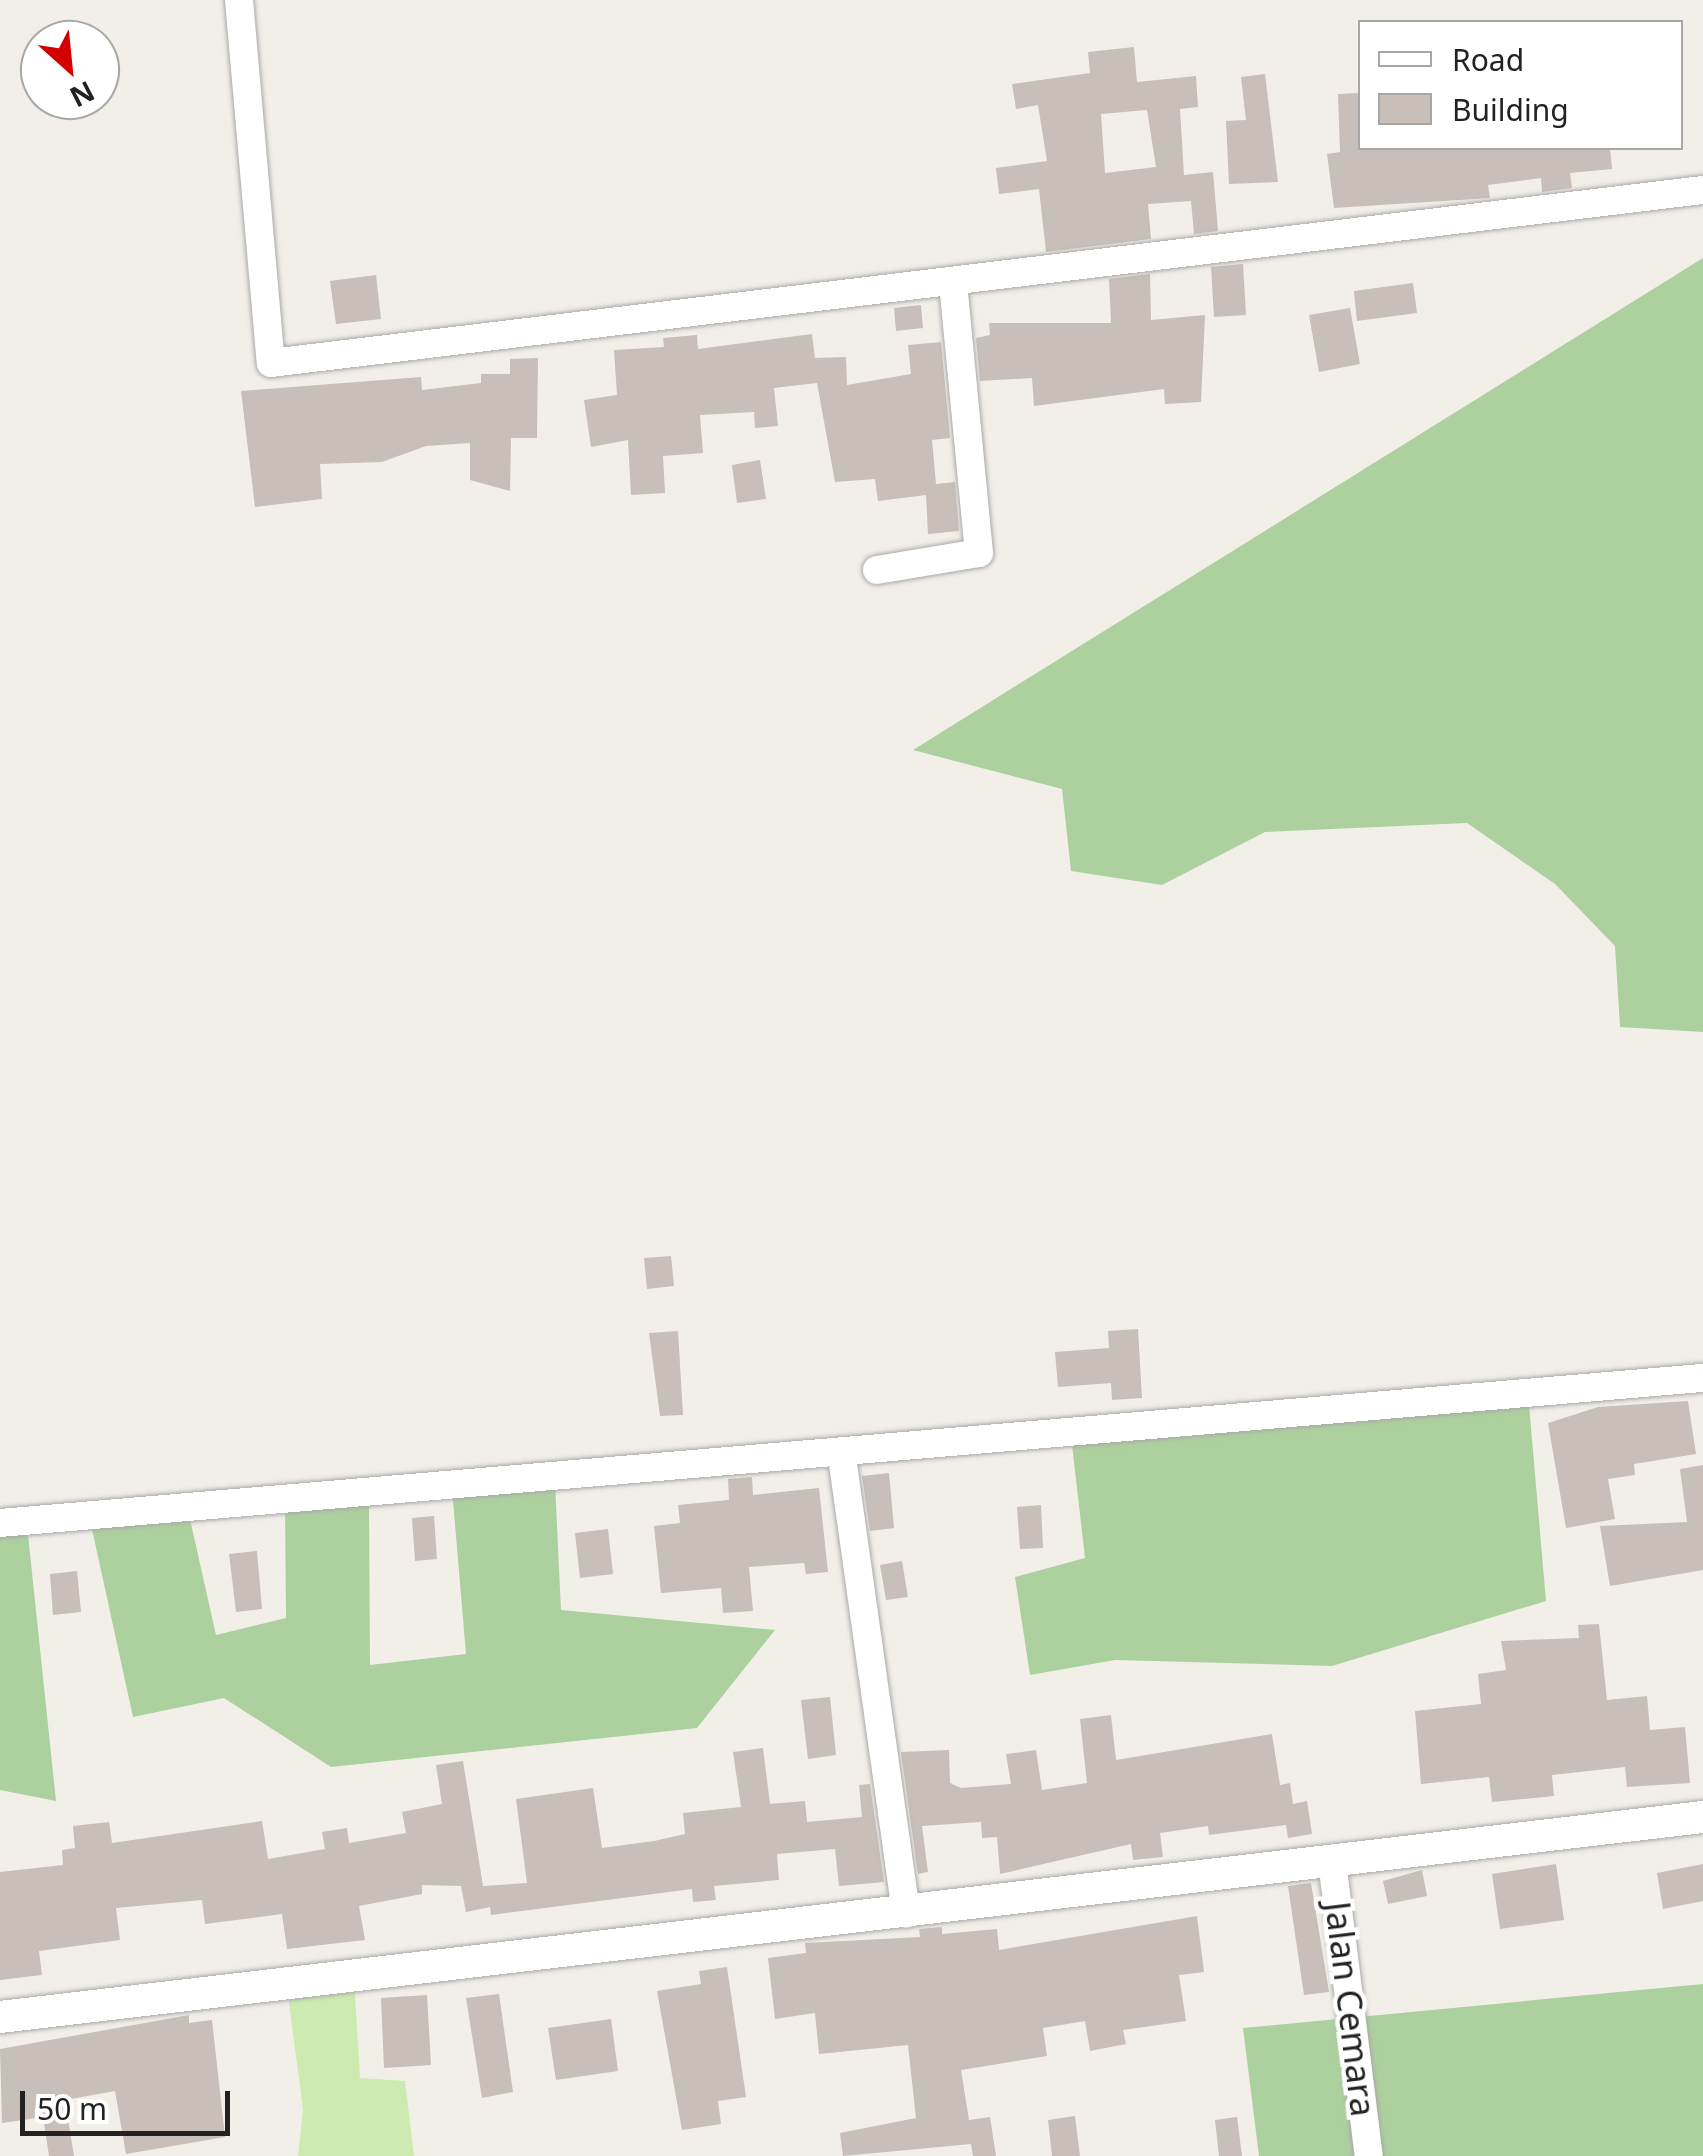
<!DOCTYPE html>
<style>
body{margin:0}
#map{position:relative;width:1703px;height:2156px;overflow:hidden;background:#f2efe9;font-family:"Noto Sans",sans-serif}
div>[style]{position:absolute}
.grass>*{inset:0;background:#cdebb0}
.forest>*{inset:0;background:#add19e}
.building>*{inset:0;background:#c7bfb8}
.roads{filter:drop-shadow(0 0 2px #a9a9a9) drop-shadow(0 0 2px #a9a9a9)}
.minor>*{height:28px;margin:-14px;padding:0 14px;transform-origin:14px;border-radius:14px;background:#fff}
.tertiary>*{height:32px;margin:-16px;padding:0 16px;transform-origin:16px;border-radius:16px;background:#fff}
span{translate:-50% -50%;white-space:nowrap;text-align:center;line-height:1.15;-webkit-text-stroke:9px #fff;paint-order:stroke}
.street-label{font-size:35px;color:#222}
.legend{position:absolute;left:1358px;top:20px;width:325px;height:130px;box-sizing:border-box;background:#fff;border:2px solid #a7a7a7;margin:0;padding:12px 18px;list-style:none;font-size:30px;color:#222}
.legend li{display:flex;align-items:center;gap:20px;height:50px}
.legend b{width:50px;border:2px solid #a7a7a7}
.north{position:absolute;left:20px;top:20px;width:100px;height:100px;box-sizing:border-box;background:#fff;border:2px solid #a7a7a7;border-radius:50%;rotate:153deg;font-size:28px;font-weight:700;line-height:40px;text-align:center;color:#222}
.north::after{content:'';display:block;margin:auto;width:35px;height:45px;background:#d40000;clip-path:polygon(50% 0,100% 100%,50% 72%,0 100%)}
.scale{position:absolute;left:20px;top:2091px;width:210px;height:45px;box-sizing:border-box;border:5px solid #222;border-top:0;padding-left:12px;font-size:30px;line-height:35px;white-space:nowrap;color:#222;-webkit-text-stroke:8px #fff;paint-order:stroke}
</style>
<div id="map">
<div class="grass">
<i style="clip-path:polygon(354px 1977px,360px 2078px,405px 2081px,414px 2156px,298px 2156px,303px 2110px,287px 1987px)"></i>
</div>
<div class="forest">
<i style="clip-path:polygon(1703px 258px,1703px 1032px,1620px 1027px,1615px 946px,1555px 884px,1467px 823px,1265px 832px,1162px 885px,1071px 871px,1062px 789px,913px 750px)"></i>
<i style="clip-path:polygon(1528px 1393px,1546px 1601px,1332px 1666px,1115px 1660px,1030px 1675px,1015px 1577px,1085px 1558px,1071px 1436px)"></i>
<i style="clip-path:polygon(555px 1483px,561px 1610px,775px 1630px,697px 1728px,331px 1767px,224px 1698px,133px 1717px,90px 1520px,188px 1510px,216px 1635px,286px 1618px,285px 1504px,369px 1496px,370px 1665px,466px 1654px,452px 1489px)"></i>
<i style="clip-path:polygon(27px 1525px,56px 1801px,0 1790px,0 1528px)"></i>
<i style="clip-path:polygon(1703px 1984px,1703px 2156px,1259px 2156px,1243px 2028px)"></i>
</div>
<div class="building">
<i style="clip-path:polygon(evenodd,1134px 47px,1137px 82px,1196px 76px,1198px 107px,1180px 109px,1184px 175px,1213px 172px,1218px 231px,1194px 234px,1191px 201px,1148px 204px,1151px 239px,1046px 252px,1039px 189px,999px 194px,996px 168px,1047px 161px,1038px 105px,1016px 109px,1012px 84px,1090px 73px,1088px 52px,1134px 47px,1147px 110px,1156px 167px,1105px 173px,1101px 114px,1147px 110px)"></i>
<i style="clip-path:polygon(1265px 74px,1278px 182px,1229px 184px,1226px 121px,1246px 120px,1241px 77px)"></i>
<i style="clip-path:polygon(1359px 93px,1360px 148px,1610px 148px,1612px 169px,1570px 173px,1572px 188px,1542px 192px,1541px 178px,1488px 185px,1490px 198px,1334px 208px,1327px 154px,1340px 152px,1338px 94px)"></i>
<i style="clip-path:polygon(1243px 264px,1246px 315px,1214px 317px,1211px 267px)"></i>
<i style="clip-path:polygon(1150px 274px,1151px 320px,1205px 315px,1201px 402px,1165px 404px,1164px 389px,1034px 406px,1032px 378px,980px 381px,976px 338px,990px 335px,989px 323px,1111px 323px,1109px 279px)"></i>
<i style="clip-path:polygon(376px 275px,381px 319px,336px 324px,330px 281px)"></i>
<i style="clip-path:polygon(1413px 283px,1417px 313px,1357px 321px,1354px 291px)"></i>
<i style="clip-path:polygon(921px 305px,923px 328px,896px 331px,894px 308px)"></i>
<i style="clip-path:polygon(1350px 308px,1360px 364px,1319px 372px,1309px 315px)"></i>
<i style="clip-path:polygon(812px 334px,815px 358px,846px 357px,847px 385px,911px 374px,908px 345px,941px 342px,950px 438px,932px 440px,936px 484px,955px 482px,959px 531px,928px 534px,926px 495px,878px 501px,875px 479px,835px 482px,817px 383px,774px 388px,778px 426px,755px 428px,754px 412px,700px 415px,703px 453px,663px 456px,665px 493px,631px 495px,628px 440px,591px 447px,584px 400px,617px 395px,614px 350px,664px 347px,663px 338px,697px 335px,698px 349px)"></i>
<i style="clip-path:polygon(538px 358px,537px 438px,511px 438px,510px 491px,470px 480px,470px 443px,426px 446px,382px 462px,320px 464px,322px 499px,255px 507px,241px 391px,421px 377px,422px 390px,481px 383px,481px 374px,510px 374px,510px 359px)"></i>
<i style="clip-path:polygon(760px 460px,766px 499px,737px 503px,732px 465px)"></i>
<i style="clip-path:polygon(671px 1256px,674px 1286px,647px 1289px,644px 1258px)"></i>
<i style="clip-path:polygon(1138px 1329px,1142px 1398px,1112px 1400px,1111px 1383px,1058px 1387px,1055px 1352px,1109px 1348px,1108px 1331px)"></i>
<i style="clip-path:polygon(678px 1331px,683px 1415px,660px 1416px,649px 1333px)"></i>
<i style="clip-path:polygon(1688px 1401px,1696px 1454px,1634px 1464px,1635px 1475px,1608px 1479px,1615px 1519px,1566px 1528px,1548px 1423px,1598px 1407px)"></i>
<i style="clip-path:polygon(1703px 1465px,1703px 1570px,1610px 1586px,1600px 1526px,1687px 1522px,1680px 1469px)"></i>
<i style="clip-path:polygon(889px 1473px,894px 1528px,870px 1531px,862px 1476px)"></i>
<i style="clip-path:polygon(752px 1477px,753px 1495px,819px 1488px,828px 1572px,806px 1574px,804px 1563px,749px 1567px,753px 1611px,723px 1613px,721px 1588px,661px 1593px,654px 1526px,680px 1523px,678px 1505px,729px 1500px,728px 1479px)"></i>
<i style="clip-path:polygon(1041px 1505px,1043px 1548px,1020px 1549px,1017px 1507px)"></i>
<i style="clip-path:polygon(434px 1516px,437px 1559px,415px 1561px,412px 1518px)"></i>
<i style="clip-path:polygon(608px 1529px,613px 1574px,580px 1578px,575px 1533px)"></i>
<i style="clip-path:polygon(257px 1551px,262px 1609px,236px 1612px,229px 1554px)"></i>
<i style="clip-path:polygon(902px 1561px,908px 1597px,886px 1600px,880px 1565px)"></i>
<i style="clip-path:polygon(77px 1571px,81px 1612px,53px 1615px,50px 1574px)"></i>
<i style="clip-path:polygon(1599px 1624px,1607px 1700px,1647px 1696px,1650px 1730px,1685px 1727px,1690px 1783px,1627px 1787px,1625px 1767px,1552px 1775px,1554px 1796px,1492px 1802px,1489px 1777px,1421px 1784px,1415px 1711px,1481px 1704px,1478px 1674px,1506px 1670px,1501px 1641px,1579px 1638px,1578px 1625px)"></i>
<i style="clip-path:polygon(830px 1697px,836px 1755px,808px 1759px,801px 1700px)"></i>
<i style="clip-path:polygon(1111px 1715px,1116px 1760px,1272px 1734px,1280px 1785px,1290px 1783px,1293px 1804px,1307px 1801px,1312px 1834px,1288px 1838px,1286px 1825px,1209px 1835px,1208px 1826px,1160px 1833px,1163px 1857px,1133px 1860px,1131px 1844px,1000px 1874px,997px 1837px,982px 1838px,981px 1822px,922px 1826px,928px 1872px,918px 1874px,901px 1752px,949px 1750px,950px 1783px,961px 1788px,1011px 1784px,1006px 1754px,1036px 1750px,1042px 1790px,1087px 1783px,1080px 1719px)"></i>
<i style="clip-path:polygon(763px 1748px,770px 1804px,805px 1801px,807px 1822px,862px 1817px,859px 1785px,870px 1784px,884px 1882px,839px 1886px,835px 1849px,777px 1854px,779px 1880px,714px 1886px,716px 1900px,693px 1902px,692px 1889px,491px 1915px,490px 1907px,466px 1912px,461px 1886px,422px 1885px,422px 1894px,359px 1906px,365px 1940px,287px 1949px,282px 1914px,205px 1924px,202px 1900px,116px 1908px,120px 1940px,39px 1951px,42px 1975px,0 1980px,0 1872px,63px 1865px,62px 1850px,75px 1848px,73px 1826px,109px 1822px,112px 1843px,262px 1821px,268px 1859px,325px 1849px,322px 1832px,347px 1828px,349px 1843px,406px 1833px,402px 1812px,442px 1804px,436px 1765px,463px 1761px,483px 1886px,527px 1883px,516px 1799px,593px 1788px,602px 1848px,654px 1841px,685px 1834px,683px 1813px,741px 1807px,733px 1752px)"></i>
<i style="clip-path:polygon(1556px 1864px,1564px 1920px,1500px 1929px,1492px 1874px)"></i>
<i style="clip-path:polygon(1703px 1864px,1703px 1901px,1663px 1909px,1657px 1873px)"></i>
<i style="clip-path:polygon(1422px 1870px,1427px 1896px,1388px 1904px,1383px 1881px)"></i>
<i style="clip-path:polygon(1311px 1883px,1329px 1992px,1304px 1995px,1288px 1886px)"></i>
<i style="clip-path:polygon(1197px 1916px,1204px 1972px,1179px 1975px,1186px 2021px,1123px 2030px,1126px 2044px,1090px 2051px,1085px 2021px,1043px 2028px,1047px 2056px,961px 2070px,969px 2120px,990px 2117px,996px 2156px,973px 2156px,971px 2144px,843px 2156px,840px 2133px,916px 2118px,908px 2045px,819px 2054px,815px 2013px,775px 2019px,768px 1958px,806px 1953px,805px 1943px,920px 1937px,919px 1929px,942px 1927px,942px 1934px,997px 1929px,999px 1950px)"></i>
<i style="clip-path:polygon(727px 1967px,746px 2097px,718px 2101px,721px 2124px,682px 2130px,657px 1991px,701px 1984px,699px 1971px)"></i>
<i style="clip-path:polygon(499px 1994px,513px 2092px,482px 2098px,466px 1998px)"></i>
<i style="clip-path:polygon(427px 1995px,431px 2065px,384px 2068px,381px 1998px)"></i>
<i style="clip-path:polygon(189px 2015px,189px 2023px,212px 2020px,225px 2137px,126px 2154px,115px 2091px,65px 2100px,74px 2156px,49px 2156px,43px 2117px,2px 2123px,0 2049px)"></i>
<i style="clip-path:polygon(611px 2019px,618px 2071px,556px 2080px,548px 2028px)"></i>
<i style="clip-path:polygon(1075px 2116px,1080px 2156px,1052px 2156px,1048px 2120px)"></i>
<i style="clip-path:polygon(1237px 2117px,1242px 2156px,1219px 2156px,1215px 2120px)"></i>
</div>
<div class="roads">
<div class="minor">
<i style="left:239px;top:0;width:364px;rotate:85deg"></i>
<i style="left:271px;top:363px;width:1442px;rotate:-6.89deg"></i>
<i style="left:877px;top:570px;width:103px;rotate:-9.5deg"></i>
<i style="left:979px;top:553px;width:273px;rotate:-95.5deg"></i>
<i style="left:842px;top:1457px;width:461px;rotate:82deg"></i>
<i style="left:0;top:1523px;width:1709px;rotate:-4.87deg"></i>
<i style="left:1332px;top:1861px;width:297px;rotate:82.9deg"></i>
</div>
<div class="tertiary">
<i style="left:0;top:2017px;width:1715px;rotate:-6.7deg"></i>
</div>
</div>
<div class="street-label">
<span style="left:1351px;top:2009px;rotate:83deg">Jalan Cemara</span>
</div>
<ul class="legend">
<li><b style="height:12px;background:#fff"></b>Road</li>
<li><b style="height:28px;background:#c7bfb8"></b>Building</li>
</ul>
<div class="north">N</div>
<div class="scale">50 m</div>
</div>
